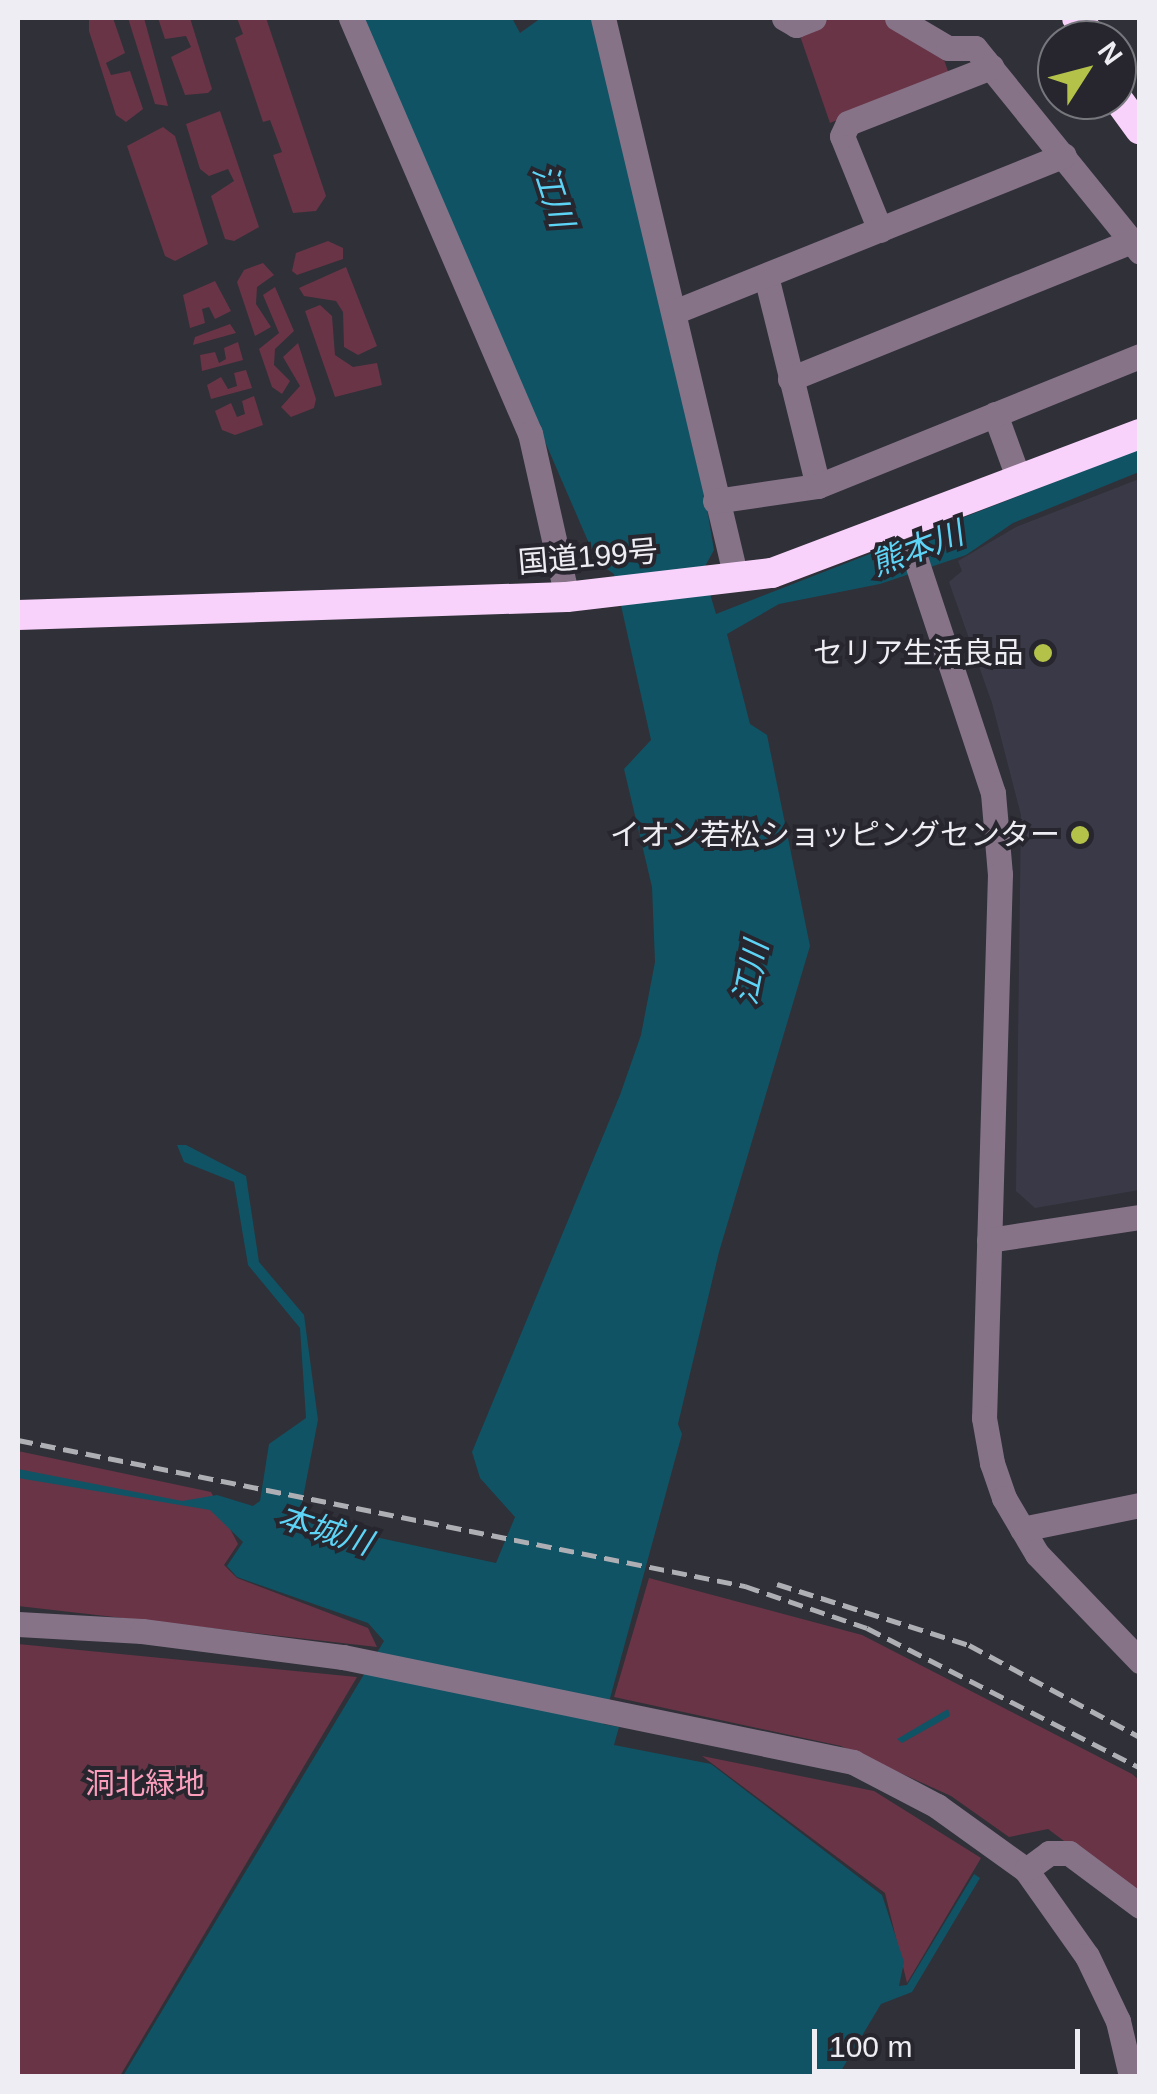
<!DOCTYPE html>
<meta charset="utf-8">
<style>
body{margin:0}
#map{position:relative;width:1157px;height:2094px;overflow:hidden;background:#303038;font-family:Arial,"Noto Sans JP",sans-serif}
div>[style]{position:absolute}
.built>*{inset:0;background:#3a3947}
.green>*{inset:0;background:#693446}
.water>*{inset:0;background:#105364}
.minor>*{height:25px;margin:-12.5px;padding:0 12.5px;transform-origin:12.5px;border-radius:12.5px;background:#867388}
.highway>*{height:30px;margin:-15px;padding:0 15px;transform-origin:15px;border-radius:15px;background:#f9d2fb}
.rail>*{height:5px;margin-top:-2.5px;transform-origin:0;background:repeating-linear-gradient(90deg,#aeaeb5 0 15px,transparent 0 23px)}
.dots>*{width:28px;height:28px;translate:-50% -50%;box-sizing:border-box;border:5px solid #27262e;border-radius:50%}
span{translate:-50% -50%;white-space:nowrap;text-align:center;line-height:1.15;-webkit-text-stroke:8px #27262e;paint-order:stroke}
.street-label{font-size:30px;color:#ededf3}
.poi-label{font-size:30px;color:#ededf3}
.right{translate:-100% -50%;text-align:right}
.park-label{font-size:30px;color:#fa9ebc}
.water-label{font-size:32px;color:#5dd4f6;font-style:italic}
.frame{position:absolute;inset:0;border:20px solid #ededf3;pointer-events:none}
.north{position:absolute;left:1037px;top:20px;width:100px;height:100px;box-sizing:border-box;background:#27262e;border:2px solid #76767d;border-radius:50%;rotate:54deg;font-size:28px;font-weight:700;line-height:40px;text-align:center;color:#ededf3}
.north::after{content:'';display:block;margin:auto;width:35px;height:45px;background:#b4c24a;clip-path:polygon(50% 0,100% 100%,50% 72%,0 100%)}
.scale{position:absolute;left:812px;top:2029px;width:268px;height:45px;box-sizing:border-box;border:5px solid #ededf3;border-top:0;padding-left:12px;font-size:30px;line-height:35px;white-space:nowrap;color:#ededf3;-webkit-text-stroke:8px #27262e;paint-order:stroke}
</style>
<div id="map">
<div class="built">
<i style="clip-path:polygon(1139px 479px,1139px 1190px,1035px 1208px,1016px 1191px,1021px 815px,992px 703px,949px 582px,962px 571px,958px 561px,1016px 527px)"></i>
</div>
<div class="green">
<i style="clip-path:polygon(113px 18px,125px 53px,106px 63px,111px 75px,130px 71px,143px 109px,126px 122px,116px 115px,89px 31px,89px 20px)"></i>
<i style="clip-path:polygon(128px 18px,144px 18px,168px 106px,155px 104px)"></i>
<i style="clip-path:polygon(158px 18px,190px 18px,212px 89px,208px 93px,185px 95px,171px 57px,191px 47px,186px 36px,165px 39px)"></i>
<i style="clip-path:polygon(237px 18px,266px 18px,326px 196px,316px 211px,293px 213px,273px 155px,282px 152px,270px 120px,263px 122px,235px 38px,243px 34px)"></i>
<i style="clip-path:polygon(834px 18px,882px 18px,943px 57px,949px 74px,830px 123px,798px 30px)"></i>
<i style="clip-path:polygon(220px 111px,259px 227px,234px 241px,225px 239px,211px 196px,234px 181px,228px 169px,209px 176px,200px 169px,186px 124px)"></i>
<i style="clip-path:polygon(163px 127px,175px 136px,208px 244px,175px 261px,165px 256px,127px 146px)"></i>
<i style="clip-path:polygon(328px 241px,343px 248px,343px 259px,297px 275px,292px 271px,296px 253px)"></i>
<i style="clip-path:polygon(263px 263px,274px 275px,257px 287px,256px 304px,271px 327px,255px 336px,237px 282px,244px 270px)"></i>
<i style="clip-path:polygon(346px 267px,377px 346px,358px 355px,344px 347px,343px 312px,336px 301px,304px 296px,299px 288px)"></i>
<i style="clip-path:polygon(215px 281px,231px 311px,215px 319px,209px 307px,202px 309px,205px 323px,190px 328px,183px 295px)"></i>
<i style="clip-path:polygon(275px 287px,294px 331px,275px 349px,274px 365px,290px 381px,282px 394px,272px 387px,259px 349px,279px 333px,263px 295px)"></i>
<i style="clip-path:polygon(320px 305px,332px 316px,335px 355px,353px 367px,377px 363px,382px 385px,335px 397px,305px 311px)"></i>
<i style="clip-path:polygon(230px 324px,236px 333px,193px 345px,195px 337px)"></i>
<i style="clip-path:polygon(238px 342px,243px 360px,202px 371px,200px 355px,215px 352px,219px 363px,226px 359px,224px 348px)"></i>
<i style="clip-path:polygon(298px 343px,316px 399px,314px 408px,291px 417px,281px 407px,300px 386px,283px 357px)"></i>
<i style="clip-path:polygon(246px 370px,252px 388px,211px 399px,207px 385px,221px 377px,228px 389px,237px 386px,234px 373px)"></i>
<i style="clip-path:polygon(254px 396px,263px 425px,235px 435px,222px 430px,215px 411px,231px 403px,237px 417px,245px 414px,242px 401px)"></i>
<i style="clip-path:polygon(18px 1451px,211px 1492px,238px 1544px,224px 1565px,237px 1578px,368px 1628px,377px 1647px,18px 1606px)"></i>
<i style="clip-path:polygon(649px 1578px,862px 1635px,1132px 1774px,1139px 1780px,1139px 1897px,1048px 1829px,1009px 1837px,951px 1796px,841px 1746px,614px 1697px)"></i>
<i style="clip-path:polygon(18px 1644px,357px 1677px,120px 2076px,18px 2076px)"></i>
<i style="clip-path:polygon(702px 1756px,874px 1791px,981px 1858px,907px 1983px,885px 1893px)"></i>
</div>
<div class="water">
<i style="clip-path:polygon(362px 18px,512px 18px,520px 33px,541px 18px,595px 18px,693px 425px,714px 550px,703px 570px,716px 614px,1139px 449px,1139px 472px,1013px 523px,966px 555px,880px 584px,779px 604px,727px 634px,750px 724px,767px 735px,810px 946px,719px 1252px,678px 1424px,682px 1434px,603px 1724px,619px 1727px,614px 1745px,711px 1764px,882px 1895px,904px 1962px,899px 1986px,907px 1985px,974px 1874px,980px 1878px,912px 1992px,881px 2004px,838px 2076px,123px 2076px,384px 1641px,368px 1623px,237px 1577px,227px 1566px,243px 1542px,210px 1510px,18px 1478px,18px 1469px,182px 1501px,217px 1495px,253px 1506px,260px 1501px,269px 1444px,306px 1418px,300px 1328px,248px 1265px,234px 1182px,184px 1162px,177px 1145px,186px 1145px,246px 1176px,259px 1262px,304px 1315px,318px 1420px,300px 1513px,310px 1523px,496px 1563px,515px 1517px,480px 1478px,472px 1452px,620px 1095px,641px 1035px,655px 962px,652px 887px,624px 769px,651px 740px,614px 574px,597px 562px)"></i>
<i style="clip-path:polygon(948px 1709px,950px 1716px,902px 1743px,897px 1739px)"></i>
</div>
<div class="minor">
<i style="left:351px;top:18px;width:452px;rotate:66.7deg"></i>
<i style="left:530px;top:433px;width:168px;rotate:77.3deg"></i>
<i style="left:603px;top:18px;width:576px;rotate:76.64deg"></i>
<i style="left:784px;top:18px;width:14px;rotate:30deg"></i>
<i style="left:796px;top:25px;width:19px;rotate:-21deg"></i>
<i style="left:897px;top:18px;width:59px;rotate:30.5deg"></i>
<i style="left:948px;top:48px;width:27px"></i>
<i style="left:975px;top:48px;width:262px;rotate:51deg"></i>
<i style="left:880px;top:230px;width:101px;rotate:-112deg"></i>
<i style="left:842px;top:136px;width:14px;rotate:-65deg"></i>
<i style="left:848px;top:123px;width:154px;rotate:-21.4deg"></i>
<i style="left:766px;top:276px;width:216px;rotate:76.1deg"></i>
<i style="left:674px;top:312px;width:420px;rotate:-21.9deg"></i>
<i style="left:790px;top:379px;width:368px;rotate:-22deg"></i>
<i style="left:995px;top:414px;width:70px;rotate:70deg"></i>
<i style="left:715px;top:501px;width:104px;rotate:-8.3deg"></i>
<i style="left:818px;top:486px;width:347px;rotate:-22deg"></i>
<i style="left:904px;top:524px;width:283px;rotate:71.7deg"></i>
<i style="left:993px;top:793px;width:81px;rotate:85.1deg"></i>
<i style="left:1000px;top:874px;width:544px;rotate:91.68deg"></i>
<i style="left:984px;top:1418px;width:46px;rotate:79.9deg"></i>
<i style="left:992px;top:1463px;width:37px;rotate:71deg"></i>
<i style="left:1004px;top:1498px;width:65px;rotate:59.5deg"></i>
<i style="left:1037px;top:1554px;width:149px;rotate:46.1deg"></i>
<i style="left:989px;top:1240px;width:153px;rotate:-8.7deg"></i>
<i style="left:1022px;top:1529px;width:120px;rotate:-11.5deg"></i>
<i style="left:18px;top:1624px;width:124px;rotate:3.2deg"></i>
<i style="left:142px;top:1631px;width:203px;rotate:7.4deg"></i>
<i style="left:343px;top:1657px;width:521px;rotate:11.63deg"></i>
<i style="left:853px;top:1762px;width:95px;rotate:27.6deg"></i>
<i style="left:937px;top:1806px;width:110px;rotate:35.7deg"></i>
<i style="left:1026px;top:1870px;width:105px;rotate:54.7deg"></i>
<i style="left:1087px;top:1956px;width:72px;rotate:64.5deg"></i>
<i style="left:1118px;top:2021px;width:57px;rotate:76.7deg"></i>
<i style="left:1026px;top:1870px;width:29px;rotate:-36deg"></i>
<i style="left:1049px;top:1853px;width:20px"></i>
<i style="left:1069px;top:1853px;width:89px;rotate:36.7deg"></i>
</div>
<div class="highway">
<i style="left:1077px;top:18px;width:28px;rotate:52deg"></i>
<i style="left:1117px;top:98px;width:39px;rotate:54deg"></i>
<i style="left:18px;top:615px;width:549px;rotate:-1.88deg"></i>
<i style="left:567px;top:597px;width:206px;rotate:-6.7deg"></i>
<i style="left:772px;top:573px;width:393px;rotate:-20.7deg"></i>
</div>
<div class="rail">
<i style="left:18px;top:1440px;width:742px;rotate:11.36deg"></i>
<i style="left:745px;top:1586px;width:129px;rotate:19deg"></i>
<i style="left:867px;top:1628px;width:307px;rotate:27.1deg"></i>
<i style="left:777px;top:1584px;width:201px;rotate:17.6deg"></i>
<i style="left:969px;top:1645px;width:194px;rotate:28.3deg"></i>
</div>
<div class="dots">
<i style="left:1043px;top:653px;background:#b4c24a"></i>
<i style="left:1080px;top:835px;background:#b4c24a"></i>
</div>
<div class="street-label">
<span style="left:588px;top:557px;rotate:-5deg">国道199号</span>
</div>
<div class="poi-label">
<span class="right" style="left:1023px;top:653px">セリア生活良品</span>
<span class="right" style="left:1060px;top:835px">イオン若松ショッピングセンター</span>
</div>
<div class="park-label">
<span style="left:145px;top:1784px">洞北緑地</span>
</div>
<div class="water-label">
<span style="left:553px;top:196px;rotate:72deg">江川</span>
<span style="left:917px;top:549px;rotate:-21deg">熊本川</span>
<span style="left:751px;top:973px;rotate:-79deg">江川</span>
<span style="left:325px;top:1530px;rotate:18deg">本城川</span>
</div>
<div class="frame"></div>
<div class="north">N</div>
<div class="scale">100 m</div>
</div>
